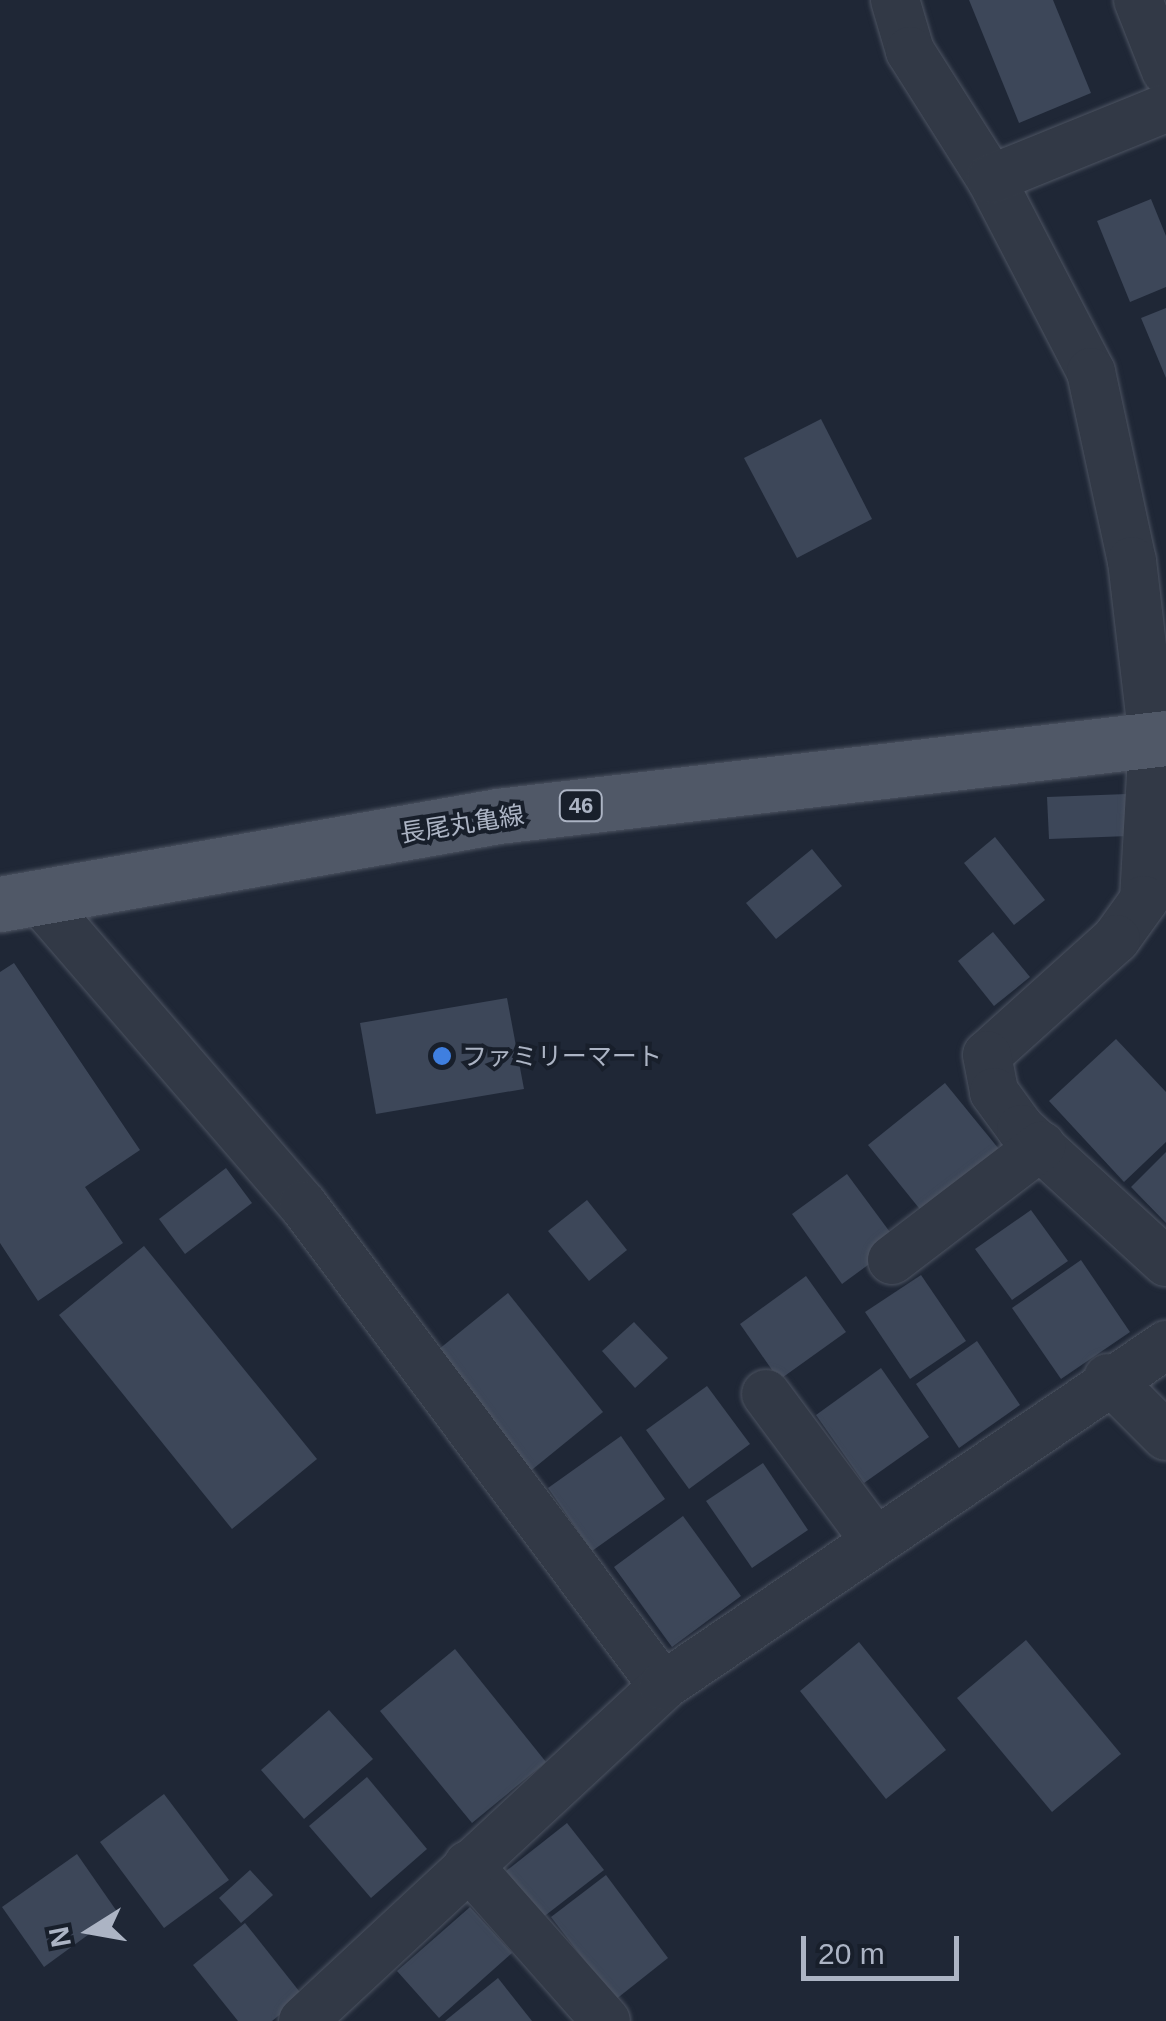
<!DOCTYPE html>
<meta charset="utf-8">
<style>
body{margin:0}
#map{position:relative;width:1166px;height:2021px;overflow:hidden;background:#1f2736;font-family:Helvetica,"Noto Sans JP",sans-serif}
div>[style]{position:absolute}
.building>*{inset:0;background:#3d4759}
.roads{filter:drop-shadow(0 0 2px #4d5462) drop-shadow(0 0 2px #4d5462)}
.street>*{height:48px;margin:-24px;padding:0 24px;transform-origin:24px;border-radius:24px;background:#323946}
.primary>*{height:55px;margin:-27.5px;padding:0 27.5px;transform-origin:27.5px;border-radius:27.5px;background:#505867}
.dots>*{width:28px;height:28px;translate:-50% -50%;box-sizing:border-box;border:5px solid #181f2b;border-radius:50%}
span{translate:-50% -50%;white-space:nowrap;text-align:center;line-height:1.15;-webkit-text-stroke:8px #181f2b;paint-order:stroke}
.shield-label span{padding:2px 8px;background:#181f2b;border:2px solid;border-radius:8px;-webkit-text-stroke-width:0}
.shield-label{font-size:22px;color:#acb4c4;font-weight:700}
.street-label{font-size:25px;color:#acb4c4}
.poi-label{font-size:25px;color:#acb4c4}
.left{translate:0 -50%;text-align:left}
.north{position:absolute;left:40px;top:1881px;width:100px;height:100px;-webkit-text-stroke:8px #181f2b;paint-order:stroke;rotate:259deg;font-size:28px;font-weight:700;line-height:40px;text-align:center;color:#acb4c4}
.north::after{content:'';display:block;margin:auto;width:35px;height:45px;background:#acb4c4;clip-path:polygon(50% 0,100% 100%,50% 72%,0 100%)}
.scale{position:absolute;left:801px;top:1936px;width:158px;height:45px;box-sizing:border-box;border:5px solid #acb4c4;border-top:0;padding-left:12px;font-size:30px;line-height:35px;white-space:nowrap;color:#acb4c4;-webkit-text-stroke:8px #181f2b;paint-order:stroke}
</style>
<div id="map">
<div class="building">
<i style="clip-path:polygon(969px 0,1053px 0,1091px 93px,1019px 123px)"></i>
<i style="clip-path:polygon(1151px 199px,1166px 236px,1166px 287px,1130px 302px,1097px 221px)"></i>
<i style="clip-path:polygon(1166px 308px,1166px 378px,1141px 318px)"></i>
<i style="clip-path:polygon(821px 419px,872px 519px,797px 558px,744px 458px)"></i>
<i style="clip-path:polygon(1127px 794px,1129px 836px,1049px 839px,1047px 797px)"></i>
<i style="clip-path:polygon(995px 837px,1045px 900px,1014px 925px,964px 863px)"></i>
<i style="clip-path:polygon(812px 849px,842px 886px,776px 939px,746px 903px)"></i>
<i style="clip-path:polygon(993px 932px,1030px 977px,994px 1006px,958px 961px)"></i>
<i style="clip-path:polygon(14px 963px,140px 1150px,85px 1187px,123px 1243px,38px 1301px,0 1243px,0 972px)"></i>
<i style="clip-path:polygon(507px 998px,524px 1089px,376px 1114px,360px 1023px)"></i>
<i style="clip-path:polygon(1116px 1039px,1166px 1092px,1166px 1142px,1124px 1182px,1049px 1101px)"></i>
<i style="clip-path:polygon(945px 1083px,1003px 1154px,927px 1218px,868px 1145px)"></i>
<i style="clip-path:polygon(1166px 1152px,1166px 1223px,1131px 1187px)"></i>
<i style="clip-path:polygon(226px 1168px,252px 1203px,185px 1254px,159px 1219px)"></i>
<i style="clip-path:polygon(847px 1174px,898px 1243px,842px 1284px,792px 1214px)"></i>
<i style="clip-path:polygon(587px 1200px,627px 1250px,589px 1281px,548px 1231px)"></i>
<i style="clip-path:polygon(1031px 1210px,1068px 1261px,1012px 1300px,975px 1249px)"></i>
<i style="clip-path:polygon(144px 1246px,317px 1459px,232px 1529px,59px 1315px)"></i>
<i style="clip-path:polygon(1081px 1260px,1130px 1332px,1061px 1379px,1012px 1308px)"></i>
<i style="clip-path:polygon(921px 1275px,966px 1341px,910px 1379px,865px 1312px)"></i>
<i style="clip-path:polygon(806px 1276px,846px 1332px,779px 1380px,740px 1324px)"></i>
<i style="clip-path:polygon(508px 1293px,603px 1412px,528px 1473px,433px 1354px)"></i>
<i style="clip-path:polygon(634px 1322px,668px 1358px,635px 1388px,602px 1351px)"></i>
<i style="clip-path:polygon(977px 1341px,1020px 1405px,959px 1448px,916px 1384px)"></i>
<i style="clip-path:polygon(881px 1368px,929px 1437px,864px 1483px,816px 1415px)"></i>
<i style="clip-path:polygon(707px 1386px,750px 1444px,689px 1489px,646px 1430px)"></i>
<i style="clip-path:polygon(621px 1436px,665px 1499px,592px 1551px,548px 1488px)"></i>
<i style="clip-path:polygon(763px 1463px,808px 1530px,752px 1568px,706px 1501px)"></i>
<i style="clip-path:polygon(683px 1516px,741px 1596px,672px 1647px,614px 1567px)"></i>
<i style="clip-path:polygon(1026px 1640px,1121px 1754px,1052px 1812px,957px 1698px)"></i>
<i style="clip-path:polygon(859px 1642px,946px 1750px,886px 1799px,800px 1691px)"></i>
<i style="clip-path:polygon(455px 1649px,546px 1762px,472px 1823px,380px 1711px)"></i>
<i style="clip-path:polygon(329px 1710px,373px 1759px,304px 1819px,261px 1770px)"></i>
<i style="clip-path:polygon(367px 1777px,427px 1849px,371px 1898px,309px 1826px)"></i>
<i style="clip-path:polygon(164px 1794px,229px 1880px,164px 1928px,100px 1842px)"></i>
<i style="clip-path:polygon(567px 1823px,604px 1870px,542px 1918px,506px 1871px)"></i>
<i style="clip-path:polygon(77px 1854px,118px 1913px,44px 1967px,2px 1907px)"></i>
<i style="clip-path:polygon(250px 1870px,273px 1895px,241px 1923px,219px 1898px)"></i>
<i style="clip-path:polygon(606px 1875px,668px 1958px,615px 2000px,551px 1917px)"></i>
<i style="clip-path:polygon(470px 1907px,512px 1953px,439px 2018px,397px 1971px)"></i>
<i style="clip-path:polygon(245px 1923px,303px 1996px,272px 2021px,238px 2021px,193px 1965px)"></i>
<i style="clip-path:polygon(498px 1978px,532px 2021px,445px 2021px)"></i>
</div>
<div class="roads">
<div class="street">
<i style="left:895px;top:0;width:53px;rotate:73.6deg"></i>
<i style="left:910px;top:51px;width:151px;rotate:57.7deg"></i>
<i style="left:991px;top:179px;width:217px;rotate:62.6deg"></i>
<i style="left:1091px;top:372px;width:193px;rotate:77.8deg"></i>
<i style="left:1132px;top:561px;width:179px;rotate:83.3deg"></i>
<i style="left:1153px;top:739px;width:161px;rotate:93.2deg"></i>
<i style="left:1144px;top:900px;width:48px;rotate:125.7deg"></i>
<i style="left:1116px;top:939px;width:173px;rotate:138deg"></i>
<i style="left:987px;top:1055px;width:38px;rotate:79deg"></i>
<i style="left:994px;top:1092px;width:46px;rotate:53.9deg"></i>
<i style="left:1021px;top:1129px;width:197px;rotate:42.5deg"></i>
<i style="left:1138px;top:0;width:76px;rotate:68.5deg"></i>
<i style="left:991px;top:179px;width:189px;rotate:-22.1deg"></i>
<i style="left:37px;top:897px;width:407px;rotate:49.2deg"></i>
<i style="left:303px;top:1205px;width:601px;rotate:53.19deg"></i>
<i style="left:892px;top:1260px;width:188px;rotate:-37.4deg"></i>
<i style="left:1108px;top:1378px;width:82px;rotate:45deg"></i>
<i style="left:766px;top:1394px;width:183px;rotate:53.4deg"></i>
<i style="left:468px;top:1865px;width:208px;rotate:48.5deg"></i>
<i style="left:303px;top:2021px;width:492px;rotate:-42.9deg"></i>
<i style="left:663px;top:1686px;width:608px;rotate:-34.13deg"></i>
</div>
<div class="primary">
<i style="left:0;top:904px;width:506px;rotate:-10.02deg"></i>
<i style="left:498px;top:816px;width:673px;rotate:-6.66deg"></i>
</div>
</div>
<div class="dots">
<i style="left:442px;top:1056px;background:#3f7fe0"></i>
</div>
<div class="shield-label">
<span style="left:581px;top:806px">46</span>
</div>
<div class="street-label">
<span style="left:462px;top:824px;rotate:-9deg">長尾丸亀線</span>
</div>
<div class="poi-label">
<span class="left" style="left:462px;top:1056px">ファミリーマート</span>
</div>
<div class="north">N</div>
<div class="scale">20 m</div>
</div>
